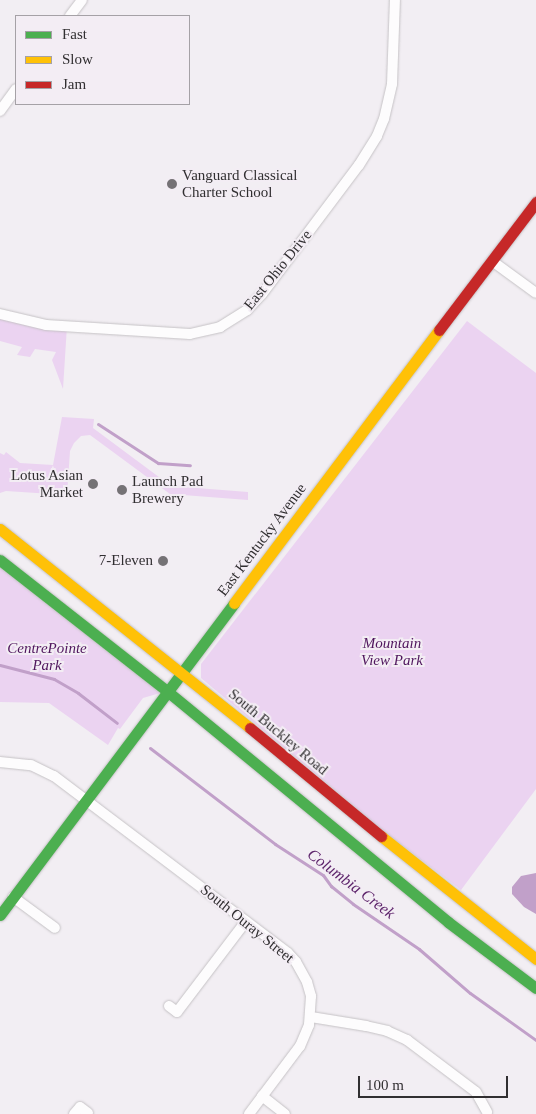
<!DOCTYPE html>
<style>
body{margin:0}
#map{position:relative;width:536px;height:1114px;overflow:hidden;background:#f2eef3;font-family:Georgia,serif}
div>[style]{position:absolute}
.green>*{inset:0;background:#ebd3f1}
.water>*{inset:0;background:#c1a0c9}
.stream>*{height:3px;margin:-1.5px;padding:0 1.5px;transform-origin:1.5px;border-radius:1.5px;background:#c1a0c9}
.roads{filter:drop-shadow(0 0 1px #c5c2c5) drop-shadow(0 0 1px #c5c2c5)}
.street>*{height:10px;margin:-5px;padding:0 5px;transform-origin:5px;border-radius:5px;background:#fdfcfd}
.fast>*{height:11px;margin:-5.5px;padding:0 5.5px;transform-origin:5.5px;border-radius:5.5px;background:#4caf50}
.slow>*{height:11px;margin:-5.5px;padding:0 5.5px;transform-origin:5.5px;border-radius:5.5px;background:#ffc107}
.jam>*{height:11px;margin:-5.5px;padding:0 5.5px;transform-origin:5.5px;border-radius:5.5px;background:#c62828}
.dots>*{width:14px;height:14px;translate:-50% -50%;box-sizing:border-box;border:2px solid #f3edf4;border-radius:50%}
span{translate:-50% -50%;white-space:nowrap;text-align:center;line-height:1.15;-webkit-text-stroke:4px #f3edf4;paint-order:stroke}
.poi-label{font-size:15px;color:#312f31}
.left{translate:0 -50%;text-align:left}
.right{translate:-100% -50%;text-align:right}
.street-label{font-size:15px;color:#312f31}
.park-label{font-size:15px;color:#4f155d;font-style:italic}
.water-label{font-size:16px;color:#5d246b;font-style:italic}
.legend{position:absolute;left:15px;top:15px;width:175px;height:90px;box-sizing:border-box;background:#f3edf4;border:1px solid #a5a1a6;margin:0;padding:6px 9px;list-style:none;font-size:15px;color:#312f31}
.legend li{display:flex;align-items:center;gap:10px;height:25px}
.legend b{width:25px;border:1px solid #a5a1a6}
.scale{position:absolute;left:358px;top:1076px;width:150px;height:22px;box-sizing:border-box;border:2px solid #312f31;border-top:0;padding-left:6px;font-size:15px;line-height:18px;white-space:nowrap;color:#312f31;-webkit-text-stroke:4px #f3edf4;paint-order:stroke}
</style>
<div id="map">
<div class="green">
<i style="clip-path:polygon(0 314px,67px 326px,63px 389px,52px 360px,56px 352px,35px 349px,30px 357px,17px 355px,22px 347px,0 341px)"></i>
<i style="clip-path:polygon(467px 321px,536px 373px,536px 789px,461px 890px,386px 833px,201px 678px,201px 664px)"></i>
<i style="clip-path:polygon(62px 417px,94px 419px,93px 428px,171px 486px,248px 492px,248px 500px,170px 494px,90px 435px,81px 436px,74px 443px,70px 451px,67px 495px,6px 491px,0 493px,0 453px,4px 455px,6px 452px,20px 463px,53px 465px)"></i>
<i style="clip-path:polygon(0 560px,167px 691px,143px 698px,120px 729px,118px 728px,108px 745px,49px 703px,0 702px)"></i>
</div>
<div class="water">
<i style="clip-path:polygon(536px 873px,536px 914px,524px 907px,512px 894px,512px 887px,521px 876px)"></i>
</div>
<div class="stream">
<i style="left:98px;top:424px;width:72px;rotate:33deg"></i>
<i style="left:158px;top:463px;width:32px;rotate:4deg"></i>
<i style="left:0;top:665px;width:56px;rotate:14.5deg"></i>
<i style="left:54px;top:679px;width:28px;rotate:30deg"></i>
<i style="left:78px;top:693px;width:49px;rotate:37.6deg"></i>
<i style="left:150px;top:748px;width:158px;rotate:37.5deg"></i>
<i style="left:275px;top:844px;width:57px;rotate:32.9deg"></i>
<i style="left:323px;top:875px;width:14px;rotate:54deg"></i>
<i style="left:331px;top:886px;width:28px;rotate:39deg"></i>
<i style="left:353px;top:904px;width:80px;rotate:34.3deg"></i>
<i style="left:419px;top:949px;width:67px;rotate:40.8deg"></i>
<i style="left:470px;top:993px;width:81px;rotate:35.5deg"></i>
</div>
<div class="roads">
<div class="street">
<i style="left:70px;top:16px;width:20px;rotate:-53deg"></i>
<i style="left:0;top:111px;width:27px;rotate:-54deg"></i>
<i style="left:492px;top:261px;width:54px;rotate:36deg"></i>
<i style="left:0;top:314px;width:47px;rotate:13.4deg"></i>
<i style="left:46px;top:325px;width:144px;rotate:3.6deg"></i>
<i style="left:190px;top:334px;width:31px;rotate:-13deg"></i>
<i style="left:220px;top:327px;width:32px;rotate:-32deg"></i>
<i style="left:247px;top:310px;width:22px;rotate:-47deg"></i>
<i style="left:262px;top:294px;width:161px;rotate:-53.1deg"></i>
<i style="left:359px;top:165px;width:34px;rotate:-58deg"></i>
<i style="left:377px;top:136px;width:18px;rotate:-68deg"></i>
<i style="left:384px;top:119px;width:36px;rotate:-77deg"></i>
<i style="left:392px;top:84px;width:84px;rotate:-88deg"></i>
<i style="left:0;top:762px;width:31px;rotate:6deg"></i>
<i style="left:31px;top:765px;width:25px;rotate:26deg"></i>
<i style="left:54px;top:776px;width:293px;rotate:37.1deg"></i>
<i style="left:288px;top:953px;width:12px;rotate:48deg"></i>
<i style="left:296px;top:962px;width:23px;rotate:61deg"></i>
<i style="left:307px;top:982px;width:15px;rotate:74deg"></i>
<i style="left:311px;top:996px;width:29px;rotate:94deg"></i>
<i style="left:309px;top:1025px;width:23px;rotate:113deg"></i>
<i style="left:300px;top:1046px;width:85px;rotate:126.9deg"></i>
<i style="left:13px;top:897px;width:52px;rotate:36.4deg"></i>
<i style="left:169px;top:1006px;width:10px;rotate:37deg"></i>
<i style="left:177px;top:1012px;width:114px;rotate:-52.8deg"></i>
<i style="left:311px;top:1017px;width:56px;rotate:9.3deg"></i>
<i style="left:366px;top:1026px;width:22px;rotate:13deg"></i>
<i style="left:387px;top:1031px;width:22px;rotate:24deg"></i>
<i style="left:407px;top:1040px;width:86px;rotate:37deg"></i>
<i style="left:476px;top:1092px;width:23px;rotate:61deg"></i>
<i style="left:262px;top:1096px;width:29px;rotate:38deg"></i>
<i style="left:74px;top:1114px;width:9px;rotate:-49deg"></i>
<i style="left:80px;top:1107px;width:10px;rotate:37deg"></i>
</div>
<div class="fast">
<i style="left:0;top:560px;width:212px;rotate:38.1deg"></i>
<i style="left:167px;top:691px;width:364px;rotate:39.4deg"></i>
<i style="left:448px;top:922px;width:110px;rotate:36.9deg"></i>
<i style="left:0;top:915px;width:390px;rotate:-53.1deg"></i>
</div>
<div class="slow">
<i style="left:0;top:529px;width:320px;rotate:38.5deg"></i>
<i style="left:234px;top:603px;width:341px;rotate:-53.1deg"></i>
<i style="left:381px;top:836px;width:198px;rotate:38.4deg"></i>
</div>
<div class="jam">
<i style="left:439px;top:330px;width:161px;rotate:-52.8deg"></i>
<i style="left:250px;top:728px;width:170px;rotate:39.5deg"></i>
</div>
</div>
<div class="dots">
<i style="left:172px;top:184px;background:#757275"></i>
<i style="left:93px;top:484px;background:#757275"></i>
<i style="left:122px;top:490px;background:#757275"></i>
<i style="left:163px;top:561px;background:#757275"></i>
</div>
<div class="poi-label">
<span class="left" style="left:182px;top:184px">Vanguard Classical<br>Charter School</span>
<span class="right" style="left:83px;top:484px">Lotus Asian<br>Market</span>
<span class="left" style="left:132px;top:490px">Launch Pad<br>Brewery</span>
<span class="right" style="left:153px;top:561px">7-Eleven</span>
</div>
<div class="street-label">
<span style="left:278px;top:270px;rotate:-51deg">East Ohio Drive</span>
<span style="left:262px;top:540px;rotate:-53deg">East Kentucky Avenue</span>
<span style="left:278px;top:732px;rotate:40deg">South Buckley Road</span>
<span style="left:247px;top:924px;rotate:39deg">South Ouray Street</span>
</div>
<div class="park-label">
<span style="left:392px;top:652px">Mountain<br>View Park</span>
<span style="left:47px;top:657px">CentrePointe<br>Park</span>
</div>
<div class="water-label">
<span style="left:351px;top:884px;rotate:37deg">Columbia Creek</span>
</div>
<ul class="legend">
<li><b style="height:6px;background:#4caf50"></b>Fast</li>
<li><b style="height:6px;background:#ffc107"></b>Slow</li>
<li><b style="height:6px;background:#c62828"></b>Jam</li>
</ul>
<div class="scale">100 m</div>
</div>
